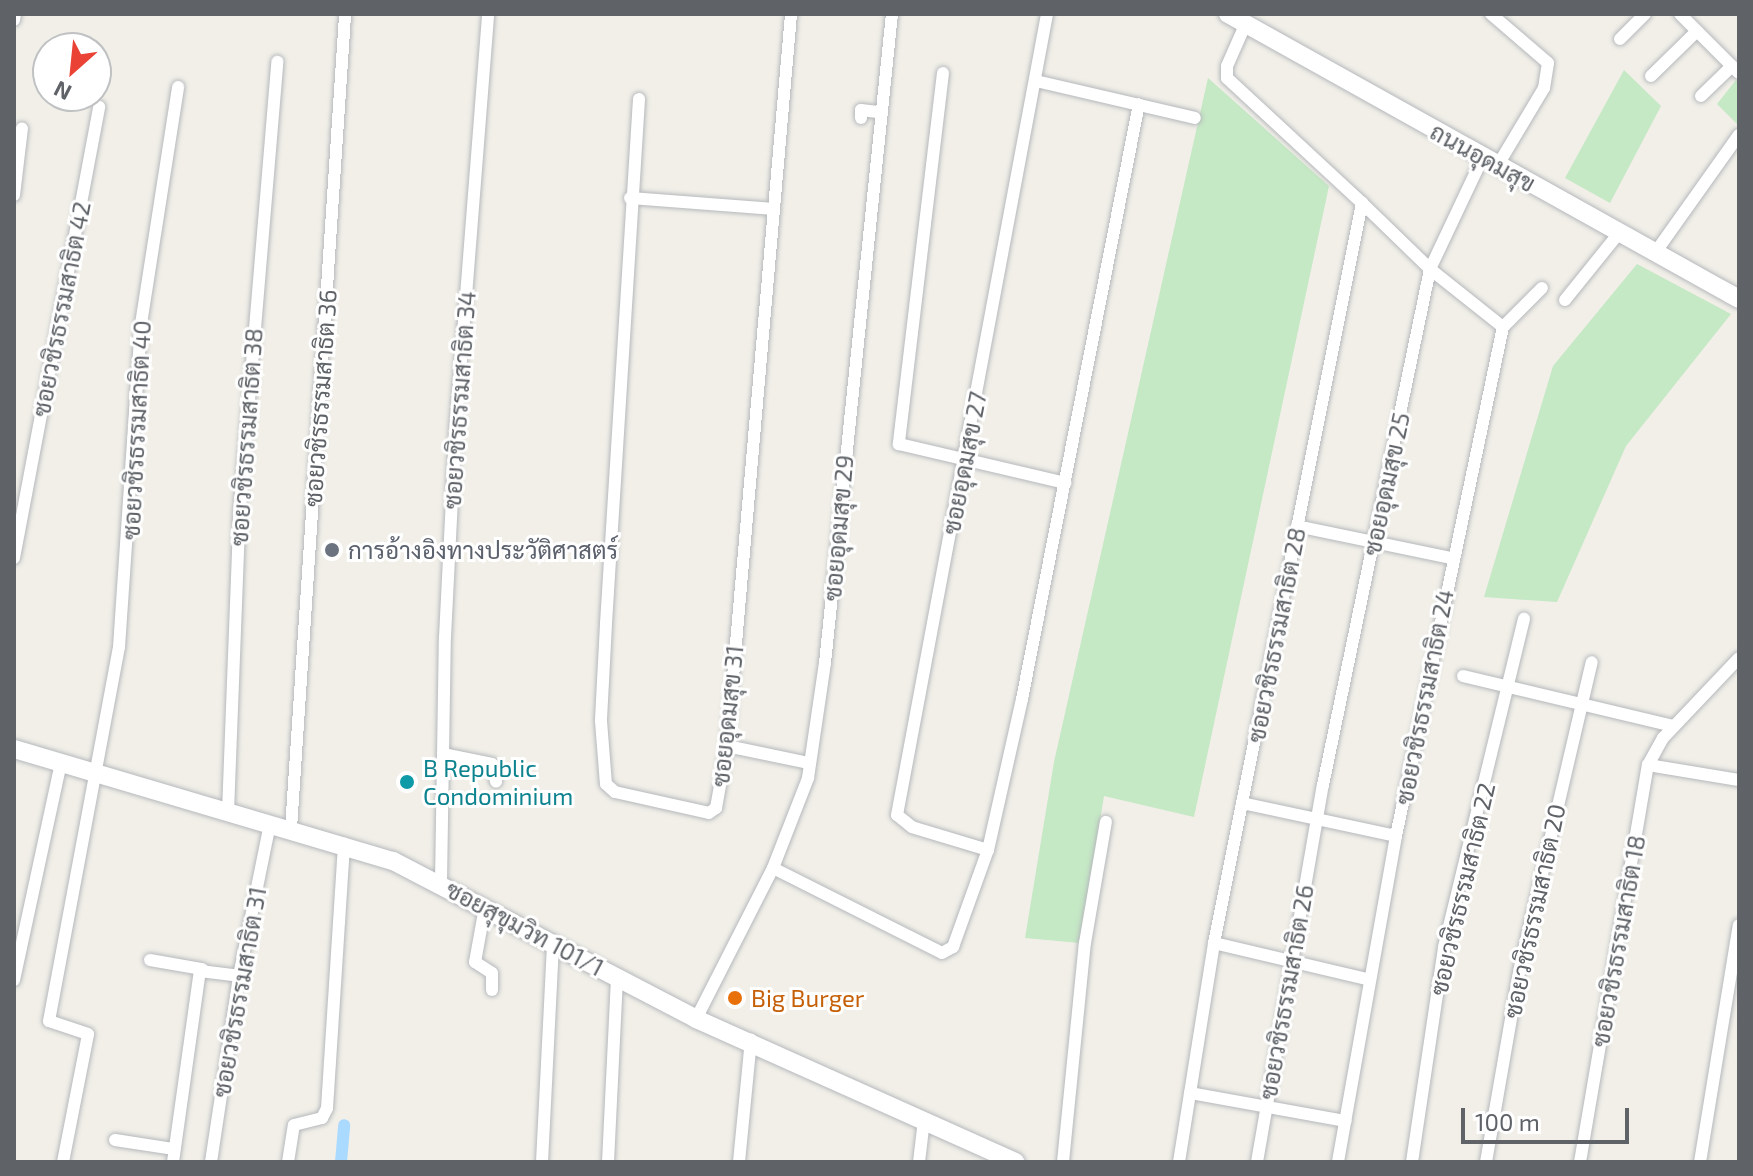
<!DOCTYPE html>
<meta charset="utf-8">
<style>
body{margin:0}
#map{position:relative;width:1753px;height:1176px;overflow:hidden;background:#f1efe8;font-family:"Exo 2",Sarabun,sans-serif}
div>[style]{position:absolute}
.green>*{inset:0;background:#c5e8c5}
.canal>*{height:12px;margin:-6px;padding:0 6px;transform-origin:6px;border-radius:6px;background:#aadaff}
.roads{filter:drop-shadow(0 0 2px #b5b8bc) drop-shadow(0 0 2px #b5b8bc)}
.street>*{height:12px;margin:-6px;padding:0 6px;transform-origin:6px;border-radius:6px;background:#fff}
.secondary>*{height:18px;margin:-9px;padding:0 9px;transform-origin:9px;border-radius:9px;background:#fff}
.dots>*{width:22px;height:22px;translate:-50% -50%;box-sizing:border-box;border:4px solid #fff;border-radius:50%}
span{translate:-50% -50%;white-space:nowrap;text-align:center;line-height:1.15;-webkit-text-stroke:6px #fff;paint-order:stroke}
.street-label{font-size:24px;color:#5f6368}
.worship-label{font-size:24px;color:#5b616d}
.left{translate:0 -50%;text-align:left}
.culture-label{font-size:24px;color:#0d838f}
.food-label{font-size:24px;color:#c56008}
.frame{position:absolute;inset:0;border:16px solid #5f6368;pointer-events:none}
.north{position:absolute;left:32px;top:32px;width:80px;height:80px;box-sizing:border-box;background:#fff;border:2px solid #bfc1c3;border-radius:50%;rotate:207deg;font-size:22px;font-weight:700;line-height:32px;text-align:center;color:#5f6368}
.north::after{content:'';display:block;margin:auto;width:28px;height:36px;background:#ea4335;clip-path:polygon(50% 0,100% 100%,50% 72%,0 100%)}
.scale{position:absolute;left:1461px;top:1108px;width:168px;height:36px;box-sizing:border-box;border:4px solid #5f6368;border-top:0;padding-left:10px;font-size:24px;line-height:28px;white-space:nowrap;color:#5f6368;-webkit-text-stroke:6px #fff;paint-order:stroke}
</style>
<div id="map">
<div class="green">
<i style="clip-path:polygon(1624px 70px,1661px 106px,1610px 203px,1565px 178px)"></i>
<i style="clip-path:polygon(1208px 78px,1329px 186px,1194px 817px,1104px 796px,1080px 943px,1025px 938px,1054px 762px)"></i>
<i style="clip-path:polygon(1736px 80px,1739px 83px,1739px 126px,1717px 104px)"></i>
<i style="clip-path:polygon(1637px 264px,1731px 314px,1626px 446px,1557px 602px,1484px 597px,1553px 366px)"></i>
</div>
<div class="canal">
<i style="left:341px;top:1162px;width:37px;rotate:-85deg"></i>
</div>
<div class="roads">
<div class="street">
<i style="left:1491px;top:14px;width:75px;rotate:40.7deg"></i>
<i style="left:1548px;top:63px;width:25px;rotate:99deg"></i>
<i style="left:1544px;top:88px;width:90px;rotate:120.9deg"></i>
<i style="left:1680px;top:14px;width:83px;rotate:45deg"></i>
<i style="left:14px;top:20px;width:6px;rotate:-81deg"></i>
<i style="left:1246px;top:23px;width:47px;rotate:113.8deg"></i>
<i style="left:1227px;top:66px;width:12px;rotate:90deg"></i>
<i style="left:1227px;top:78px;width:184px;rotate:42.8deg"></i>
<i style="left:1620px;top:39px;width:35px;rotate:-45deg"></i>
<i style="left:943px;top:73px;width:374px;rotate:96.8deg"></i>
<i style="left:899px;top:444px;width:171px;rotate:13.2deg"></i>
<i style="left:1651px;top:76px;width:64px;rotate:-44.4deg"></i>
<i style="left:1036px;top:81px;width:163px;rotate:13.1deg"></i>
<i style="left:1701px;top:96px;width:43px;rotate:-44.1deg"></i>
<i style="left:639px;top:99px;width:526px;rotate:93.6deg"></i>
<i style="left:606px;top:624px;width:97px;rotate:93deg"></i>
<i style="left:601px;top:721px;width:63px;rotate:85.5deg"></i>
<i style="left:606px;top:784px;width:12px;rotate:42deg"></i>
<i style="left:615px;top:792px;width:96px;rotate:12.6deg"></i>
<i style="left:709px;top:813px;width:9px;rotate:-36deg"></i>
<i style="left:716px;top:808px;width:63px;rotate:-79.9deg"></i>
<i style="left:727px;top:746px;width:735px;rotate:-85deg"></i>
<i style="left:861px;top:118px;width:8px;rotate:-90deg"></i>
<i style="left:861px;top:110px;width:17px;rotate:7deg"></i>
<i style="left:14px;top:195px;width:67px;rotate:-83.2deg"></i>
<i style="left:630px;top:198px;width:142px;rotate:4.4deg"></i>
<i style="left:1655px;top:253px;width:145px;rotate:-54.6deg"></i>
<i style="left:1565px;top:300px;width:86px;rotate:-51.1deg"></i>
<i style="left:1503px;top:327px;width:55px;rotate:-45deg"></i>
<i style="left:1297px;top:526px;width:158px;rotate:11.7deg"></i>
<i style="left:14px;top:558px;width:459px;rotate:-79.3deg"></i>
<i style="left:1463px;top:676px;width:216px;rotate:13.4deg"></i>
<i style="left:727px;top:746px;width:84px;rotate:11.7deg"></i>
<i style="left:443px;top:754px;width:50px;rotate:11.5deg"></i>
<i style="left:492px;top:764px;width:18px;rotate:77deg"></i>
<i style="left:1648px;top:765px;width:92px;rotate:9.4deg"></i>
<i style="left:1242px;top:803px;width:157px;rotate:12.1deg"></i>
<i style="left:228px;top:812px;width:293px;rotate:-87.8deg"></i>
<i style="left:239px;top:519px;width:459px;rotate:-85.2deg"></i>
<i style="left:291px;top:829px;width:815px;rotate:-86.2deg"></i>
<i style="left:988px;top:850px;width:79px;rotate:-163.2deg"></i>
<i style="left:912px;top:827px;width:19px;rotate:-141deg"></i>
<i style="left:897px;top:815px;width:815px;rotate:-79.39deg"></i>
<i style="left:773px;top:868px;width:189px;rotate:26.7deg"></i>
<i style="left:942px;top:953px;width:13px;rotate:-29deg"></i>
<i style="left:953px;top:947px;width:103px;rotate:-70.2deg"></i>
<i style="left:988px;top:850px;width:155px;rotate:-77.3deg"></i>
<i style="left:1022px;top:699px;width:606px;rotate:-78.88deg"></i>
<i style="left:441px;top:883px;width:246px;rotate:-89.1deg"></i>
<i style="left:445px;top:637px;width:214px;rotate:-87.1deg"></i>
<i style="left:456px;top:423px;width:410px;rotate:-85.5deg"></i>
<i style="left:485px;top:907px;width:56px;rotate:100.3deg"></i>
<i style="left:475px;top:962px;width:20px;rotate:33deg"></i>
<i style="left:492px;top:973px;width:17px;rotate:90deg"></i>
<i style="left:1214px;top:943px;width:160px;rotate:13.3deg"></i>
<i style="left:150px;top:960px;width:53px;rotate:9.8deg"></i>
<i style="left:14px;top:980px;width:223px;rotate:-77.8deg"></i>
<i style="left:696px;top:1019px;width:169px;rotate:-63deg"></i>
<i style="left:773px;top:868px;width:97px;rotate:-68.7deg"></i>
<i style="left:808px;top:778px;width:116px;rotate:-81.6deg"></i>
<i style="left:825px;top:663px;width:652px;rotate:-84.11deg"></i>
<i style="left:1190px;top:1093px;width:158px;rotate:10.2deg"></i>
<i style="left:115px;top:1140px;width:60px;rotate:8.7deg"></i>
<i style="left:63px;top:1162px;width:130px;rotate:-78.9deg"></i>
<i style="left:88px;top:1034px;width:41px;rotate:-161.6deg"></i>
<i style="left:49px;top:1021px;width:380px;rotate:-79.4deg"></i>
<i style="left:119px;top:647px;width:324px;rotate:-86.1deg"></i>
<i style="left:141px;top:324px;width:240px;rotate:-81.1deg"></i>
<i style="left:173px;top:1162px;width:193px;rotate:-82deg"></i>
<i style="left:200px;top:971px;width:39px;rotate:7deg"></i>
<i style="left:211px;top:1162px;width:188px;rotate:-81.4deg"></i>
<i style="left:239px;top:976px;width:156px;rotate:-78.5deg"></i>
<i style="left:288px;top:1162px;width:37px;rotate:-81deg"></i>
<i style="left:294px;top:1125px;width:29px;rotate:-14deg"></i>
<i style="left:322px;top:1118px;width:11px;rotate:-63deg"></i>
<i style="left:327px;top:1108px;width:265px;rotate:-86.3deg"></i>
<i style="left:542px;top:1162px;width:219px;rotate:-87.1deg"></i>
<i style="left:608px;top:1162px;width:185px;rotate:-87.2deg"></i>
<i style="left:739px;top:1162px;width:123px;rotate:-84.4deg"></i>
<i style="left:919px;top:1162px;width:42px;rotate:-83.2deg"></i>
<i style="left:1063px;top:1162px;width:220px;rotate:-84.3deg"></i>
<i style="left:1085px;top:943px;width:123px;rotate:-80.2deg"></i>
<i style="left:1179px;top:1162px;width:222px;rotate:-80.9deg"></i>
<i style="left:1214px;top:943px;width:755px;rotate:-78.69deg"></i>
<i style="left:1362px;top:203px;width:95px;rotate:44.1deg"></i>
<i style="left:1430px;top:269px;width:93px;rotate:38.5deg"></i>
<i style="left:1503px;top:327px;width:520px;rotate:101.87deg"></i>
<i style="left:1396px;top:836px;width:331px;rotate:100.1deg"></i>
<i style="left:1257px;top:1162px;width:383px;rotate:-80.1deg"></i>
<i style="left:1323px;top:785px;width:527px;rotate:-78.28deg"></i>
<i style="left:1430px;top:269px;width:124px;rotate:-64.7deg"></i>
<i style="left:1412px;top:1162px;width:217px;rotate:-81.5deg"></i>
<i style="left:1444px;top:947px;width:338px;rotate:-76.3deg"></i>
<i style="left:1486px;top:1162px;width:197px;rotate:-80.1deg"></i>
<i style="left:1520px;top:968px;width:314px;rotate:-76.8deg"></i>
<i style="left:1580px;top:1162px;width:403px;rotate:-80.3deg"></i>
<i style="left:1648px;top:765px;width:31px;rotate:-61deg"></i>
<i style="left:1663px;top:738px;width:110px;rotate:-46.5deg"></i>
<i style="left:1700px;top:1162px;width:240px;rotate:-80.7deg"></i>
</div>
<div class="secondary">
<i style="left:1228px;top:14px;width:585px;rotate:29.15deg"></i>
<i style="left:14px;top:749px;width:395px;rotate:16.5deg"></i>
<i style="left:393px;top:861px;width:342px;rotate:27.5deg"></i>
<i style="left:696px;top:1019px;width:350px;rotate:24.1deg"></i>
</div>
</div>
<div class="dots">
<i style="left:332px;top:550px;background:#6b7280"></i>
<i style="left:407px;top:782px;background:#0f9aa8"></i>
<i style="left:735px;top:998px;background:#e8710a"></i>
</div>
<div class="street-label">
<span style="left:1483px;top:157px;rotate:29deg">ถนนอุดมสุข</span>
<span style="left:61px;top:309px;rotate:-79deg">ซอยวชิรธรรมสาธิต 42</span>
<span style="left:320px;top:398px;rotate:-86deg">ซอยวชิรธรรมสาธิต 36</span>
<span style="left:459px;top:400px;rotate:-86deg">ซอยวชิรธรรมสาธิต 34</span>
<span style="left:136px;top:430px;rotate:-87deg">ซอยวชิรธรรมสาธิต 40</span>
<span style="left:246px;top:437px;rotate:-86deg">ซอยวชิรธรรมสาธิต 38</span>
<span style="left:964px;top:463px;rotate:-79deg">ซอยอุดมสุข 27</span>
<span style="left:1386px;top:484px;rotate:-78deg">ซอยอุดมสุข 25</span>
<span style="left:838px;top:528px;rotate:-85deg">ซอยอุดมสุข 29</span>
<span style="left:1276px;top:635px;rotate:-79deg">ซอยวชิรธรรมสาธิต 28</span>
<span style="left:1424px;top:697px;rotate:-79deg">ซอยวชิรธรรมสาธิต 24</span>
<span style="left:727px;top:716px;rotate:-84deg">ซอยอุดมสุข 31</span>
<span style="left:1462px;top:889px;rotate:-77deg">ซอยวชิรธรรมสาธิต 22</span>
<span style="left:1534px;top:911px;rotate:-78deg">ซอยวชิรธรรมสาธิต 20</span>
<span style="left:525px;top:928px;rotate:28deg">ซอยสุขุมวิท 101/1</span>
<span style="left:1618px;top:941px;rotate:-80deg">ซอยวชิรธรรมสาธิต 18</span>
<span style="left:239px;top:992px;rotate:-80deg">ซอยวชิรธรรมสาธิต 31</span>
<span style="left:1286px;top:992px;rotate:-80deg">ซอยวชิรธรรมสาธิต 26</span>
</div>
<div class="worship-label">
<span class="left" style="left:348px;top:550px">การอ้างอิงทางประวัติศาสตร์</span>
</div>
<div class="culture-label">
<span class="left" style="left:423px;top:782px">B Republic<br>Condominium</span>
</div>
<div class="food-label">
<span class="left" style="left:751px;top:998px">Big Burger</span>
</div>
<div class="frame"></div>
<div class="north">N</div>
<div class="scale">100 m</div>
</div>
